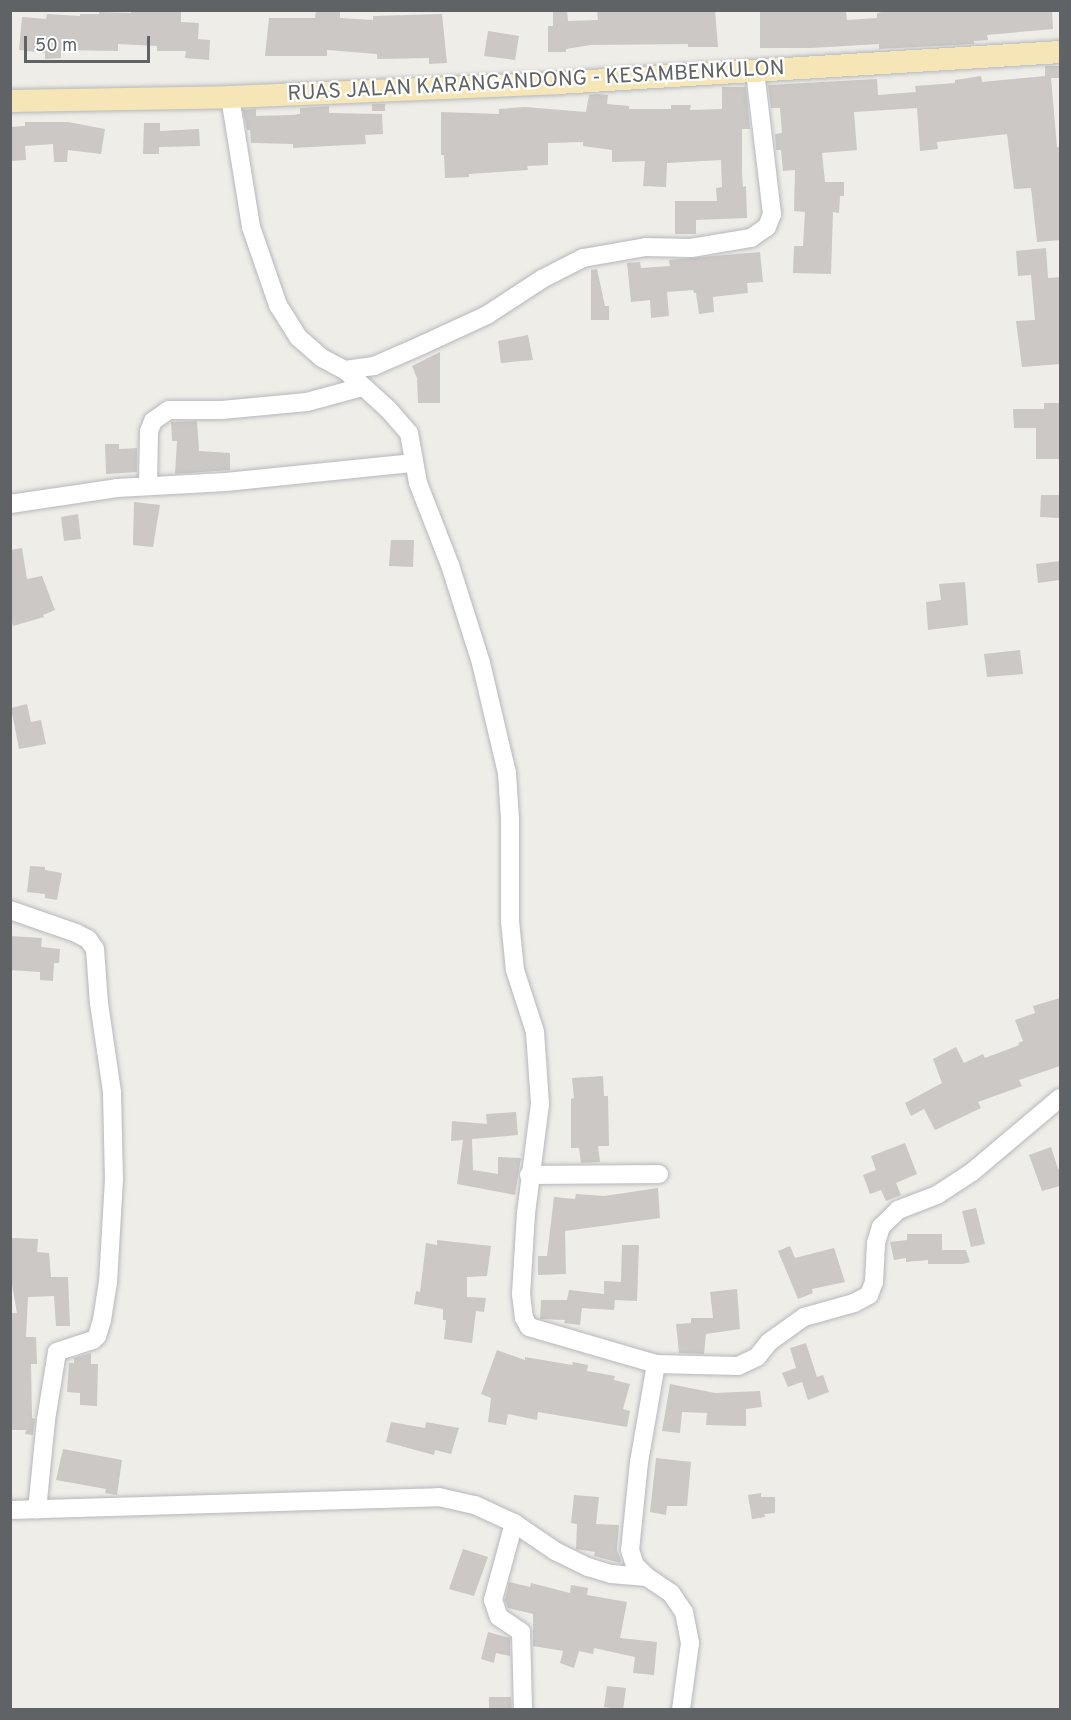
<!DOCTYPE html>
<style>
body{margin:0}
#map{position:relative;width:1071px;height:1720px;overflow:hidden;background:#efede8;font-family:Overpass,sans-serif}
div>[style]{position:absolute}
.building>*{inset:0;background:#cbc8c5}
.roads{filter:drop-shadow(0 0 2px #b5b8bb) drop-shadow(0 0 2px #b5b8bb)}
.minor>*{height:18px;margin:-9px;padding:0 9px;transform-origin:9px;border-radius:9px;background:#fff}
.major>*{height:22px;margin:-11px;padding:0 11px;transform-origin:11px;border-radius:11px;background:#f6e6b7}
span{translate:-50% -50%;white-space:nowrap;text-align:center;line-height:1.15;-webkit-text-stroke:4.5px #fff;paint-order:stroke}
.street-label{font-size:21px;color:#5f6366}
.frame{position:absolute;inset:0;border:12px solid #5f6366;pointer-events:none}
.scale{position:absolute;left:24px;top:36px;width:126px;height:27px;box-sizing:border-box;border:3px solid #5f6366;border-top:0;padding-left:8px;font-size:18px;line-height:21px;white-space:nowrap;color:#5f6366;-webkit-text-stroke:4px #fff;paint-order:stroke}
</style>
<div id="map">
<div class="building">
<i style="clip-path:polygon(131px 10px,181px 10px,181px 22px,199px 23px,198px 39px,210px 40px,209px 60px,185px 58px,186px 51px,157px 51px,157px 46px,118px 44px,118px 51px,61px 50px,61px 58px,45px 59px,45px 53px,19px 50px,22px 17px,46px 19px,47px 14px,80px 16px,80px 14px,99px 14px,99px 12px,131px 13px)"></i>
<i style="clip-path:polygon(316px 10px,340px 10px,340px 18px,373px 20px,373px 16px,442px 14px,447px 63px,429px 64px,429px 58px,377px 59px,377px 54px,327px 50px,327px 56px,265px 56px,269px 18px,315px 18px)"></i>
<i style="clip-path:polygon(553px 10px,567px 10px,568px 21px,598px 20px,597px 10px,715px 10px,718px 47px,688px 47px,688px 44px,591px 45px,566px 49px,566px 52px,548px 52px,548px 26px,553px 26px)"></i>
<i style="clip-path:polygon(760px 10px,846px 12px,847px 20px,877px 18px,877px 13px,892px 10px,1052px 10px,1053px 29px,987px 35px,988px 40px,974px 41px,974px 44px,879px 49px,879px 44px,811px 48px,760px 48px)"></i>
<i style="clip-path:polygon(488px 31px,519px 36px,515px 60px,484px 56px)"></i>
<i style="clip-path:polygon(1045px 66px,1060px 66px,1060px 78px,1051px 78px,1057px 147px,1060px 147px,1060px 240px,1037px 242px,1031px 188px,1014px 189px,1007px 134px,937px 142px,938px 149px,920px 151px,917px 108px,854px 112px,857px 150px,822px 153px,825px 182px,844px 182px,844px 196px,840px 196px,839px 213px,833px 212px,831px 274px,793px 273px,794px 246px,803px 246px,805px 212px,794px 211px,795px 170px,783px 171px,781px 150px,776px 150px,775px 134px,782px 133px,780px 108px,771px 108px,768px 85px,877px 79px,878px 95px,916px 92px,915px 86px,955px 83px,955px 80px,981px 76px,982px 82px,1045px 76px)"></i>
<i style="clip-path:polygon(722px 87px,746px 87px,750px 129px,742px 129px,742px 173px,743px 187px,746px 186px,747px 218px,696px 220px,696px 234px,675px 234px,675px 201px,717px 201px,716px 188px,722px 187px,721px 160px,667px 163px,666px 187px,643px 186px,645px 161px,612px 162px,612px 150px,583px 146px,583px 142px,548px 143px,548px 165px,527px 166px,528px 170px,469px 174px,469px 177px,445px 178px,444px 155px,441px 155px,441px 112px,499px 114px,499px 109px,525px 107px,586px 112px,589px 95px,597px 94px,608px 95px,607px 104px,629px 106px,629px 109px,671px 109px,671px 105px,691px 105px,690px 110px,722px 109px)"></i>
<i style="clip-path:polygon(372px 104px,385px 104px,385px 111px,372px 111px)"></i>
<i style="clip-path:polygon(329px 106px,329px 113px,382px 114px,383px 134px,365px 135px,366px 144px,293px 148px,293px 144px,251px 143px,250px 130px,247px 130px,243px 110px,256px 109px,256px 116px,292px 115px,300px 114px,300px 108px)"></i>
<i style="clip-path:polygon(25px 122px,68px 122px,105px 129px,101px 154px,68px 150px,67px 162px,54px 162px,53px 144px,25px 146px,26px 160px,10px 161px,10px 127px,25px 126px)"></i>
<i style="clip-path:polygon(144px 123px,160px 123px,160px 131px,199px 129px,200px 146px,159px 147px,159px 154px,143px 154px)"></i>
<i style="clip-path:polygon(1046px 248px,1048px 278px,1060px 277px,1060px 364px,1022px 367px,1016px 321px,1035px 320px,1031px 275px,1018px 276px,1016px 251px)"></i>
<i style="clip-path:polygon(760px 252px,763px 282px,747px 283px,748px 293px,713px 297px,714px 312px,699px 314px,696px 293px,694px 293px,693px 290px,667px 292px,669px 316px,651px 318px,650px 300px,631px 302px,627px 263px,640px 262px,641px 268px,670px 266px,669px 260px)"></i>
<i style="clip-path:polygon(597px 269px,605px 306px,609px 306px,609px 320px,591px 320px,591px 270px)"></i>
<i style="clip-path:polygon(528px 335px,533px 360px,501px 363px,498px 341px)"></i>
<i style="clip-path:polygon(440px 352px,440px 403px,418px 403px,417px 378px,412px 366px)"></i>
<i style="clip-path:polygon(1044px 403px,1060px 403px,1059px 459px,1036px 459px,1036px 428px,1014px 428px,1013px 409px,1044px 409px)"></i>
<i style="clip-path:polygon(197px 421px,199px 451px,230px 453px,230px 470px,175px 474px,177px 441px,172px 441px,171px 422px)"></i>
<i style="clip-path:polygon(105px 444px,119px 444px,119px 449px,137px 448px,137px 472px,106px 474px)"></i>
<i style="clip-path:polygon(1041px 495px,1060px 495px,1060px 518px,1040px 517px)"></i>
<i style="clip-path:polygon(134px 502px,160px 505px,153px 547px,133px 545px)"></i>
<i style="clip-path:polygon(78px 514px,81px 539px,64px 541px,61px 517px)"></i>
<i style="clip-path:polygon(391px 540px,414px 540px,413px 567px,389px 566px)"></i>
<i style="clip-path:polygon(22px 548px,27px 579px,42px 576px,55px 610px,43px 615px,44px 617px,13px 626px,10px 615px,10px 550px)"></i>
<i style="clip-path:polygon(1060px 561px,1060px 580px,1038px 583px,1036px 564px)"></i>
<i style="clip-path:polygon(965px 582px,968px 625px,928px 630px,926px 602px,941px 600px,939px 584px)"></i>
<i style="clip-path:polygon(1020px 650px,1023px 674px,987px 677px,984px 654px)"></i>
<i style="clip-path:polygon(27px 704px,31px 722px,41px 720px,46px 744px,19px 749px,11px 708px)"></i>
<i style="clip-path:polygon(30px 866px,45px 867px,45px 870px,62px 873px,57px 900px,45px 898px,45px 894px,27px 892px)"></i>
<i style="clip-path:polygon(10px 936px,42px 938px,41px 947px,60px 949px,59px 963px,54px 963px,53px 981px,40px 980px,40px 972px,10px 970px)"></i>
<i style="clip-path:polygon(1060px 998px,1060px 1066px,1019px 1080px,1022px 1086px,978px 1102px,981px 1108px,935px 1130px,924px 1109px,911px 1116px,905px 1103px,942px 1083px,933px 1059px,956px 1047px,964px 1063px,983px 1054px,985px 1058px,1019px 1045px,1018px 1043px,1023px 1041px,1015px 1020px,1035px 1013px,1033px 1006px)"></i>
<i style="clip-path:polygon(603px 1076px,604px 1096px,608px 1096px,609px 1146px,598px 1146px,600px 1162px,581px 1163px,579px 1148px,571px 1148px,571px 1099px,574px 1098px,572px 1078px)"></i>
<i style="clip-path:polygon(516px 1112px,518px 1135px,472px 1139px,473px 1170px,498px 1174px,498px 1157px,521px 1158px,515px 1195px,457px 1184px,463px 1140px,451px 1141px,452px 1121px,487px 1124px,486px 1114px)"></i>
<i style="clip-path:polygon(905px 1143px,917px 1174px,896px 1183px,901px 1195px,886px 1201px,881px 1190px,870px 1194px,863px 1175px,876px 1170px,871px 1156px)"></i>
<i style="clip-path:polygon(1051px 1147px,1058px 1169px,1060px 1168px,1060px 1186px,1042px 1191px,1029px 1155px)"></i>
<i style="clip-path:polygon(658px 1188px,660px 1218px,565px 1231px,566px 1274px,538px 1275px,538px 1256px,547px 1256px,554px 1197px,575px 1199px,576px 1194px,604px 1196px)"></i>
<i style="clip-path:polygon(976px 1208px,985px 1244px,971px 1247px,962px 1211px)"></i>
<i style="clip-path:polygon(907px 1234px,942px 1234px,942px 1250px,966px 1250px,970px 1262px,963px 1264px,928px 1264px,928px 1260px,906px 1262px,906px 1258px,894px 1260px,890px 1242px,907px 1240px)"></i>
<i style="clip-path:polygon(10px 1238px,38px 1239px,37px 1252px,49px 1253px,51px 1277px,68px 1277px,70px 1326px,56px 1326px,54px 1296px,28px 1297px,26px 1337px,36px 1337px,37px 1364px,31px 1364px,32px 1418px,35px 1419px,33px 1435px,25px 1434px,26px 1430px,10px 1430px,10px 1313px,17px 1313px,10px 1274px)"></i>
<i style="clip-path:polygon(437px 1240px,491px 1246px,487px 1276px,467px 1277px,467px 1297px,486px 1298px,484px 1312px,476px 1311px,472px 1343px,444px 1339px,446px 1320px,443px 1320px,443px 1309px,414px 1304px,416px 1291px,420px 1292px,426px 1243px,437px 1245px)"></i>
<i style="clip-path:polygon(622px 1245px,639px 1245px,637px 1301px,615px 1300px,614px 1310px,582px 1308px,580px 1325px,564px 1323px,565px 1320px,540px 1319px,541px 1300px,567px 1300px,569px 1290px,604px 1294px,604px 1281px,621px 1282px)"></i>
<i style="clip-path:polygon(790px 1246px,795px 1258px,834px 1248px,845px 1282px,812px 1289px,813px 1293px,798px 1299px,778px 1251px)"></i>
<i style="clip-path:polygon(737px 1289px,740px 1329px,706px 1334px,704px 1354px,679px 1353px,676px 1324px,691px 1323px,691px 1318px,713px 1318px,710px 1292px)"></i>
<i style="clip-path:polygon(806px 1343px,817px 1377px,823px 1375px,829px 1392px,808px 1400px,802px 1382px,788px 1387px,782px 1373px,796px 1368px,790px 1348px)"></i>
<i style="clip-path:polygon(497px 1350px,525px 1360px,525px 1357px,572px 1365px,573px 1362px,588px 1365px,587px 1371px,615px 1376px,614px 1380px,630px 1384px,623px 1409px,630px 1411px,627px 1427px,538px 1412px,537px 1420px,508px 1414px,506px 1425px,488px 1422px,491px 1398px,481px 1394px)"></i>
<i style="clip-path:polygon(91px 1353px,91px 1364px,98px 1364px,97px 1406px,80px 1405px,80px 1393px,67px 1392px,69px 1363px,74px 1363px,74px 1358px)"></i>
<i style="clip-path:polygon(670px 1384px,715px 1393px,760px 1391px,762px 1407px,746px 1409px,746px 1426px,706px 1425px,707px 1413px,682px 1412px,680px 1433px,662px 1431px)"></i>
<i style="clip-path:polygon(391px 1422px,425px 1428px,426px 1422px,459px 1428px,451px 1454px,435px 1450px,434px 1455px,386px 1442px)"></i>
<i style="clip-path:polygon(63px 1449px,122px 1460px,117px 1495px,105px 1493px,106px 1489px,56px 1480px)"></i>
<i style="clip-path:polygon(656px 1458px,691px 1462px,687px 1506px,667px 1506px,666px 1515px,650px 1512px)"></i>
<i style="clip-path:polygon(761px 1493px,761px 1497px,775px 1497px,775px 1513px,764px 1514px,765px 1517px,752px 1519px,748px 1495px)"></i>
<i style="clip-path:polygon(574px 1495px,599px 1497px,596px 1524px,619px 1525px,617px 1550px,621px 1560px,620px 1563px,594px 1556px,595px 1552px,576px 1549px,577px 1524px,571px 1523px)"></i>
<i style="clip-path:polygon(463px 1549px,488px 1557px,474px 1596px,449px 1589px)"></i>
<i style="clip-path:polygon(509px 1582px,530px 1587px,531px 1583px,570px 1593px,571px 1585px,588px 1588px,587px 1595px,627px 1602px,620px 1638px,657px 1642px,654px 1675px,633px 1673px,635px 1657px,594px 1648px,593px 1654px,579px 1651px,574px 1668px,560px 1663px,563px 1651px,533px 1646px,533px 1614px,508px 1608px,505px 1600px)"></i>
<i style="clip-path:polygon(488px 1632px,510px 1638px,510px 1656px,496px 1653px,494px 1663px,481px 1659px)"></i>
<i style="clip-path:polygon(607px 1686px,626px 1688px,623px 1710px,604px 1707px)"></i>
<i style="clip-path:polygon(489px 1697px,511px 1697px,512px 1710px,489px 1710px)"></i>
</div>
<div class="roads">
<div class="minor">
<i style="left:230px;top:97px;width:132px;rotate:80.8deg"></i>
<i style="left:251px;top:227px;width:83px;rotate:70.9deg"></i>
<i style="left:278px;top:305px;width:39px;rotate:58deg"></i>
<i style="left:299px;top:338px;width:30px;rotate:41deg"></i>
<i style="left:322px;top:358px;width:26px;rotate:28deg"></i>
<i style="left:345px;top:370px;width:29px;rotate:-8deg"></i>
<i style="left:374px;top:366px;width:52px;rotate:-23.6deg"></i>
<i style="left:422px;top:345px;width:72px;rotate:-24.8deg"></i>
<i style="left:487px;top:315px;width:66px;rotate:-33.2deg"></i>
<i style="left:542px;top:279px;width:46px;rotate:-27.1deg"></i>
<i style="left:583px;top:258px;width:64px;rotate:-9.9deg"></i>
<i style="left:646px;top:247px;width:45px;rotate:1.3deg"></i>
<i style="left:691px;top:248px;width:61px;rotate:-9.5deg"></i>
<i style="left:751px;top:238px;width:19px;rotate:-35deg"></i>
<i style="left:767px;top:227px;width:14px;rotate:-69deg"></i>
<i style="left:772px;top:214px;width:143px;rotate:-96.8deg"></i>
<i style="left:345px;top:370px;width:58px;rotate:42.2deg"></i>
<i style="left:388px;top:409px;width:32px;rotate:49deg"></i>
<i style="left:409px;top:433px;width:51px;rotate:79.8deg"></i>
<i style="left:418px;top:483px;width:88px;rotate:68.7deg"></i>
<i style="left:450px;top:565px;width:103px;rotate:72.4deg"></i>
<i style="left:481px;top:663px;width:113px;rotate:76.7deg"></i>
<i style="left:507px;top:773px;width:46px;rotate:86.3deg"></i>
<i style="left:510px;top:819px;width:102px;rotate:90deg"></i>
<i style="left:510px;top:921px;width:49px;rotate:84.2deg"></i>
<i style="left:515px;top:970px;width:65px;rotate:72.1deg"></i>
<i style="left:535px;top:1032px;width:72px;rotate:86deg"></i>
<i style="left:540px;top:1104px;width:110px;rotate:97.3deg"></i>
<i style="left:526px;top:1213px;width:81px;rotate:93.5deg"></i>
<i style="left:521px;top:1294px;width:24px;rotate:83deg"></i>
<i style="left:524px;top:1318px;width:10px;rotate:61deg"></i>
<i style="left:529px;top:1327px;width:132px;rotate:16.2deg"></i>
<i style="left:656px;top:1364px;width:82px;rotate:1.4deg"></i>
<i style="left:738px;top:1366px;width:21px;rotate:-25deg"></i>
<i style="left:757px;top:1357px;width:19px;rotate:-51deg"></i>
<i style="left:769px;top:1342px;width:43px;rotate:-35.5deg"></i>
<i style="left:804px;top:1317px;width:52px;rotate:-15.6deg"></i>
<i style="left:854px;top:1303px;width:17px;rotate:-28deg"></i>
<i style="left:869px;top:1295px;width:14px;rotate:-69deg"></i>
<i style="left:874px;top:1282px;width:39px;rotate:-87deg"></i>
<i style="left:876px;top:1243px;width:17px;rotate:-73deg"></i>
<i style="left:881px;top:1227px;width:24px;rotate:-45deg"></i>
<i style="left:898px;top:1210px;width:42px;rotate:-21deg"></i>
<i style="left:937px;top:1195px;width:42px;rotate:-33.3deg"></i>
<i style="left:972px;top:1172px;width:115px;rotate:-40.1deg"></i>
<i style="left:148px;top:485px;width:54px;rotate:-88.9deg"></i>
<i style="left:149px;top:431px;width:11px;rotate:-68deg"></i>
<i style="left:153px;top:421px;width:19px;rotate:-35deg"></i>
<i style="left:169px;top:410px;width:53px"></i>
<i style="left:222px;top:410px;width:85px;rotate:-5.4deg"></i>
<i style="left:307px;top:402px;width:57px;rotate:-15.3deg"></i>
<i style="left:10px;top:504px;width:108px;rotate:-8.5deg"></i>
<i style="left:117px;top:488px;width:109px;rotate:-3.2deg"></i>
<i style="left:226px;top:482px;width:189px;rotate:-5.8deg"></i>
<i style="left:10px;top:910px;width:70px;rotate:19.2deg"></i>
<i style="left:76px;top:933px;width:13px;rotate:27deg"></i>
<i style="left:88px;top:939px;width:12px;rotate:55deg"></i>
<i style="left:95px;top:949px;width:54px;rotate:85.8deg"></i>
<i style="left:99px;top:1003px;width:90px;rotate:81.7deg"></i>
<i style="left:112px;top:1092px;width:87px;rotate:88.7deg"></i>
<i style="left:114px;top:1179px;width:103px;rotate:93.3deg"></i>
<i style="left:108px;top:1282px;width:38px;rotate:99deg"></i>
<i style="left:102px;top:1320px;width:17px;rotate:107deg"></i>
<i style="left:97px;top:1336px;width:6px;rotate:135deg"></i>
<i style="left:93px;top:1340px;width:38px;rotate:162deg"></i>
<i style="left:57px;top:1352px;width:69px;rotate:99.2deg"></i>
<i style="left:46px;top:1420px;width:90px;rotate:95.7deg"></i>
<i style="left:529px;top:1175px;width:130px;rotate:-0.4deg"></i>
<i style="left:656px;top:1364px;width:99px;rotate:99.8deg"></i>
<i style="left:639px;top:1462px;width:88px;rotate:95.8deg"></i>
<i style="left:630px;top:1550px;width:16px;rotate:72deg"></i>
<i style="left:635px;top:1565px;width:17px;rotate:45deg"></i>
<i style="left:647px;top:1577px;width:29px;rotate:34deg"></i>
<i style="left:671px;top:1593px;width:23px;rotate:56deg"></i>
<i style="left:684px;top:1612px;width:32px;rotate:79deg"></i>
<i style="left:690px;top:1643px;width:68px;rotate:97.7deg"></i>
<i style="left:10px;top:1510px;width:429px;rotate:-1.7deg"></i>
<i style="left:439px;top:1497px;width:37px;rotate:13deg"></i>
<i style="left:475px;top:1505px;width:43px;rotate:24.8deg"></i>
<i style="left:514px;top:1523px;width:50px;rotate:34.3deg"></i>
<i style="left:555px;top:1551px;width:37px;rotate:26deg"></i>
<i style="left:588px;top:1567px;width:24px;rotate:17deg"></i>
<i style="left:611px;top:1574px;width:36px;rotate:5deg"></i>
<i style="left:514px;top:1523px;width:80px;rotate:105.3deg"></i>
<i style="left:493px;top:1600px;width:18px;rotate:71deg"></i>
<i style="left:499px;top:1617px;width:27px;rotate:34deg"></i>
<i style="left:521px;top:1632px;width:78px;rotate:88.5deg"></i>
</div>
<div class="major">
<i style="left:10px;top:101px;width:220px;rotate:-1deg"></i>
<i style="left:230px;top:97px;width:328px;rotate:-2.4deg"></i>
<i style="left:558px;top:83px;width:503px;rotate:-3.53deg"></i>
</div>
</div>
<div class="street-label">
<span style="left:536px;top:82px;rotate:-3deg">RUAS JALAN KARANGANDONG - KESAMBENKULON</span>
</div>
<div class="frame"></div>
<div class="scale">50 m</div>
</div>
